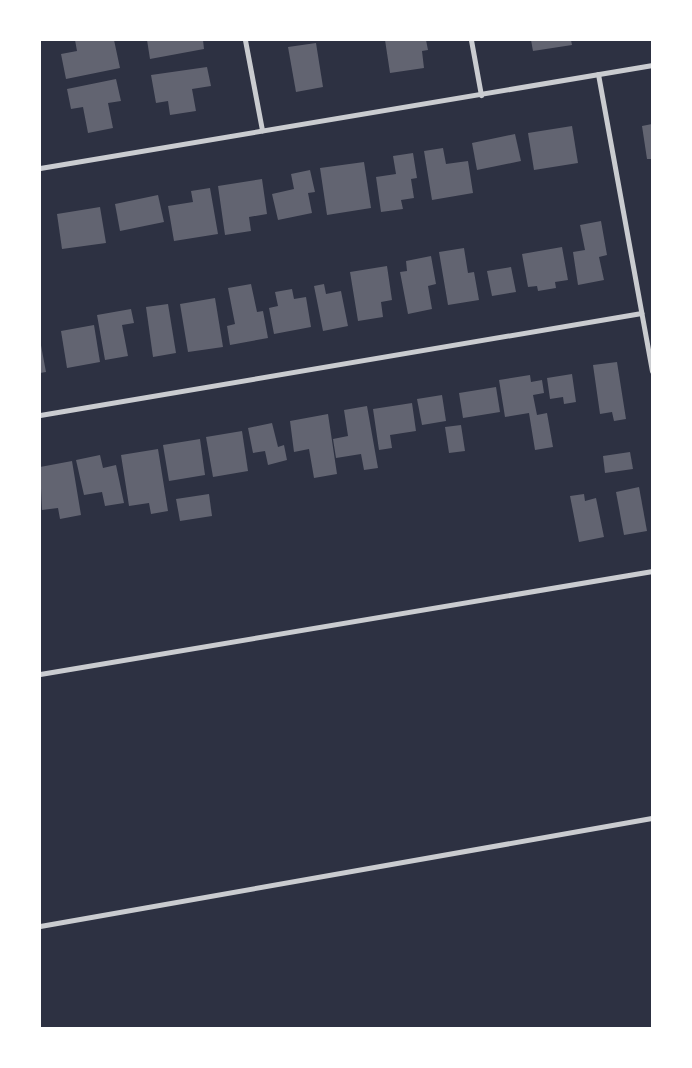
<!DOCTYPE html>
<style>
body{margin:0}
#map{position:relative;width:692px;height:1068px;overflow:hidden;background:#2d3142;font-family:Jost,sans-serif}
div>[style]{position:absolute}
.building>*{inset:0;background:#626471}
.minor>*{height:5px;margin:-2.5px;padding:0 2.5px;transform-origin:2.5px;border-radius:2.5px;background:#caccd0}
span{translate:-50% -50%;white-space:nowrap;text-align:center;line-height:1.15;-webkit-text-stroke:4px #fff;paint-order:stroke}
.frame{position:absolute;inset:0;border:41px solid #fff;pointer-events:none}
</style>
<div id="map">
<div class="building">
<i style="clip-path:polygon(75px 40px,114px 40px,120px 68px,66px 79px,61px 54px,77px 51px)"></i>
<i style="clip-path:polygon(147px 40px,203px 40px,204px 49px,150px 59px)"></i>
<i style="clip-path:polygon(385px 40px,426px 40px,428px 50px,422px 51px,424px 68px,390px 73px)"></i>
<i style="clip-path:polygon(531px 40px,571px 40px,572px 45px,533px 51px)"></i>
<i style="clip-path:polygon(316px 43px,323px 87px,296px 92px,288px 47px)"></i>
<i style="clip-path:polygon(207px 67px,211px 86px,192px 89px,196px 111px,170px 115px,168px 101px,156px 103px,151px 75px)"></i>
<i style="clip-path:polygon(116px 79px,121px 101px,108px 103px,113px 128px,88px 133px,83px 107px,71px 109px,67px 89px)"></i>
<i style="clip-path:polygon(652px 124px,652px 159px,647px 159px,642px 126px)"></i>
<i style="clip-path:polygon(572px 126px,578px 163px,534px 170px,528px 133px)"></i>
<i style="clip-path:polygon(515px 134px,521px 161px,477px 170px,472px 143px)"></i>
<i style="clip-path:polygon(443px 148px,446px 164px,468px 161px,473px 193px,432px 200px,424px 151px)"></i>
<i style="clip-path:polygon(413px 153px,417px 178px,411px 179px,414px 198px,401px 200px,403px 209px,381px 212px,376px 177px,396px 174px,393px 156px)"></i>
<i style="clip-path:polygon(364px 162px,371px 208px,327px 215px,320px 168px)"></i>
<i style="clip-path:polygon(310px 170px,315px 192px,308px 193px,312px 213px,278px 220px,272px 194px,294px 189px,291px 174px)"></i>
<i style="clip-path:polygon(262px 179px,267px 214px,249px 217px,251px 231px,225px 235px,218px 186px)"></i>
<i style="clip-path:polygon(210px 188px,218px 234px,174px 241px,168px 206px,193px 202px,191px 191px)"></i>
<i style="clip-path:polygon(158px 195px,164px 222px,120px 231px,115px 204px)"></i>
<i style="clip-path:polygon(100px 207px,106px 243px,62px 249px,57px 214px)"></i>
<i style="clip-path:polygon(601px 221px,607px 255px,599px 257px,604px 280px,578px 285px,573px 252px,585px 250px,580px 225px)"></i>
<i style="clip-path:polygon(562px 247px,568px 280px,555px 282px,556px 288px,538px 291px,537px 286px,528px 287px,522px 254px)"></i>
<i style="clip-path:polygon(464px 248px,468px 273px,474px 272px,479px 300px,448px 305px,439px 252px)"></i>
<i style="clip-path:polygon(431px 256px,436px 284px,428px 286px,432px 309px,408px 314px,400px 272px,407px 271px,406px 261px)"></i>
<i style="clip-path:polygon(387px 266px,392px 300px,381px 302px,383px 317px,358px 321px,350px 272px)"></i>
<i style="clip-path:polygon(511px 267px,516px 292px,492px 296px,487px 271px)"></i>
<i style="clip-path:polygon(251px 284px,257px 312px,263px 311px,268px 338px,230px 345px,227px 326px,235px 324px,228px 288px)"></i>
<i style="clip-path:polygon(324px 284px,326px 294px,341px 291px,348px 326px,323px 331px,314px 286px)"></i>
<i style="clip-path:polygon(292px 289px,294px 299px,306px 297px,311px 327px,274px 334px,269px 308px,278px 306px,275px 292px)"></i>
<i style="clip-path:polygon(215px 298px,223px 347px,188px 352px,180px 304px)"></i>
<i style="clip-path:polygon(168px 304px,176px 353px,153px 357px,146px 307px)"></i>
<i style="clip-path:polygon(131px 309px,134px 323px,122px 325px,128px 356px,105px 360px,97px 315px)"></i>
<i style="clip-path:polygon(94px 325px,100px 362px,67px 368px,61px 331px)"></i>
<i style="clip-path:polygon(40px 340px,46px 372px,40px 373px)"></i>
<i style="clip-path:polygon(617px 362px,626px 419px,614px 421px,612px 412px,600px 414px,593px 365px)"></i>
<i style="clip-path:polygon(572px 374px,576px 402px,564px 404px,563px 397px,550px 399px,547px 378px)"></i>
<i style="clip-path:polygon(530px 375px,531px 382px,542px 380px,544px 393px,533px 395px,537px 415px,547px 413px,553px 447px,535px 450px,529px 413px,505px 417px,499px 380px)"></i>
<i style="clip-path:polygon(496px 387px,500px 412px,463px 418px,459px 393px)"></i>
<i style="clip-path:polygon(442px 395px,446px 421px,422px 425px,417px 399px)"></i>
<i style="clip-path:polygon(412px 403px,416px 431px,390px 435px,392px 448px,379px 450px,373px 409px)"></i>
<i style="clip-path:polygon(367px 406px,378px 468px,364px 470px,361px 454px,336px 458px,333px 439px,348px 436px,344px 410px)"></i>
<i style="clip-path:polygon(328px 414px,337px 474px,314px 478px,309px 449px,294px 452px,290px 421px)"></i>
<i style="clip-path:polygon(272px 423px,278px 447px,284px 445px,287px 460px,268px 465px,265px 451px,253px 453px,248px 428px)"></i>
<i style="clip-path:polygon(461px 425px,465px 451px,449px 453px,445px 427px)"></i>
<i style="clip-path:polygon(242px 431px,248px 471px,213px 477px,206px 437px)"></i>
<i style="clip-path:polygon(200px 439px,205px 475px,169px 481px,163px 445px)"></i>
<i style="clip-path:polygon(158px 449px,168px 511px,151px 514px,149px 503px,129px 506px,121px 455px)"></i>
<i style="clip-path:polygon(630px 452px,633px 469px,605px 473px,603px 456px)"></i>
<i style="clip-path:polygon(100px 455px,103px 468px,116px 465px,124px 503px,105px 506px,102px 492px,84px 495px,76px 460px)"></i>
<i style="clip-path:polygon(72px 461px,81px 515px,60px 519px,58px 508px,42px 510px,40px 467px)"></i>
<i style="clip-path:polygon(639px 487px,647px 531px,624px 535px,616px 492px)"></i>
<i style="clip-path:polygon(209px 494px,212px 516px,180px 521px,176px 499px)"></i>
<i style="clip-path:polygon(584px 494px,585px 501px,596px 498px,604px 537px,579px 542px,570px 496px)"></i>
</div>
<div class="minor">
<i style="left:245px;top:40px;width:92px;rotate:79.3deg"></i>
<i style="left:471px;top:40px;width:56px;rotate:79.7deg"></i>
<i style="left:598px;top:74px;width:302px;rotate:79.7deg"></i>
<i style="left:40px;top:168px;width:621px;rotate:-9.55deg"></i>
<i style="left:40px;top:415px;width:610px;rotate:-9.63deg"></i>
<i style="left:40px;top:674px;width:621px;rotate:-9.55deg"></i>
<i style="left:40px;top:926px;width:621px;rotate:-10.01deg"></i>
</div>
<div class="frame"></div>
</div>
